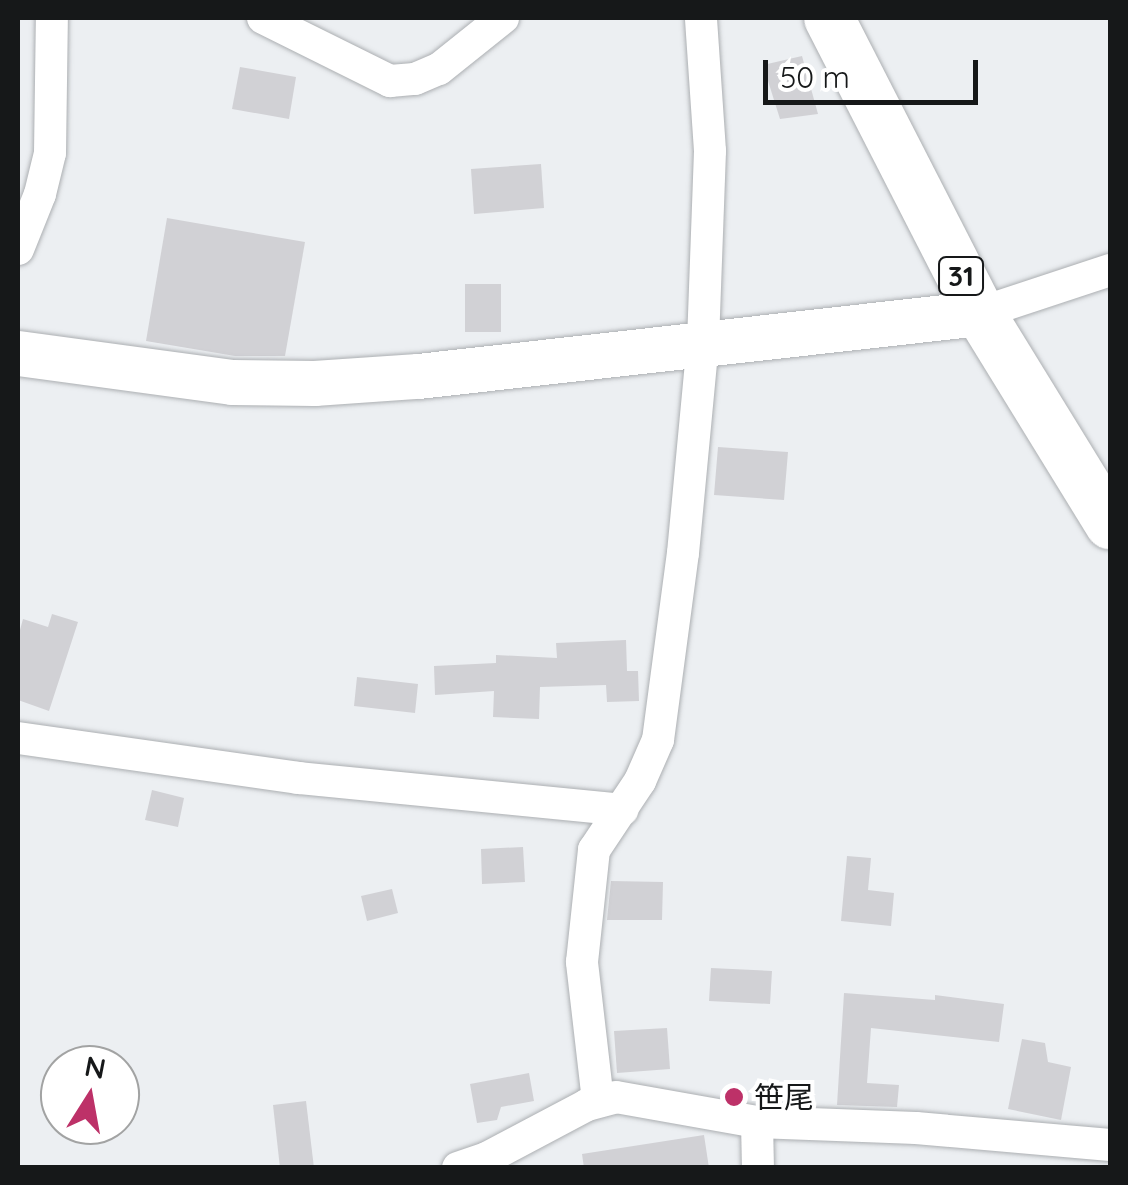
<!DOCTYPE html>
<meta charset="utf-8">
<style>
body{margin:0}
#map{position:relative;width:1128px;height:1185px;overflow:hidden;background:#eceff2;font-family:Quicksand,"Noto Sans JP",sans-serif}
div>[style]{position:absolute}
.building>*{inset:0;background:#d1d1d5}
.roads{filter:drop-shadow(0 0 2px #acafb2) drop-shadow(0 0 2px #acafb2)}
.street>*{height:32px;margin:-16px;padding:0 16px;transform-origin:16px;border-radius:16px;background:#fff}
.secondary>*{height:45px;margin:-22.5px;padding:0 22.5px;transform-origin:22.5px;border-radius:22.5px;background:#fff}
.primary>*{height:50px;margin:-25px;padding:0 25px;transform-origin:25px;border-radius:25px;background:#fff}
.dots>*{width:28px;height:28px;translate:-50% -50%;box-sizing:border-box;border:5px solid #fff;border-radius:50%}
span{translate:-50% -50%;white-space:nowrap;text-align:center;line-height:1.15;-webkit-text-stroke:8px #fff;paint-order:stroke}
.shield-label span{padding:2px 8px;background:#fff;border:2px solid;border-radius:8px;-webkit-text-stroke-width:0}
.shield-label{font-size:28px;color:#161819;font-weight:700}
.poi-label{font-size:30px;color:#161819}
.left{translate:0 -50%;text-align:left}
.frame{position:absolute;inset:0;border:20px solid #161819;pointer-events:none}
.north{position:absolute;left:40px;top:1045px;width:100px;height:100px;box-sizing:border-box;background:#fff;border:2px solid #a2a3a3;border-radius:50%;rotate:11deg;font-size:28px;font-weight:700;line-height:40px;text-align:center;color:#161819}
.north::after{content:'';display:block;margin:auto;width:35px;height:45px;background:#bd3168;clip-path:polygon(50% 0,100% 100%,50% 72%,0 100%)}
.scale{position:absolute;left:763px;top:60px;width:215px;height:45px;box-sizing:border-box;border:5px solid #161819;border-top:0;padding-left:12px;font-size:30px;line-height:35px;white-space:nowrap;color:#161819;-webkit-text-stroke:8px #fff;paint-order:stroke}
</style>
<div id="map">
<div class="building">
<i style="clip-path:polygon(802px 56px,818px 114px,780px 119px,763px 65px)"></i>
<i style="clip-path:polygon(240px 67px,296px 77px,289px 119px,232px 109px)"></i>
<i style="clip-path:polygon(541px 164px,544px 208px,474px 214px,471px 169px)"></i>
<i style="clip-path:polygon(167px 218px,305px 242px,285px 356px,235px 356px,146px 341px)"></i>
<i style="clip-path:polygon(465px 284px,501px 284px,501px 332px,465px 332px)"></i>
<i style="clip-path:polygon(718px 447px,788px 452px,784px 500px,714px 495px)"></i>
<i style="clip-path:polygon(52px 614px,78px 622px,49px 711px,18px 700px,18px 637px,23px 619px,48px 627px)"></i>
<i style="clip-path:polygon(626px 640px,627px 671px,638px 671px,639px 701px,607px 702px,606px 685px,540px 687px,539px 719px,493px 717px,494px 691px,435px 695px,434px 666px,496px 663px,496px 655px,557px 658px,556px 643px)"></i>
<i style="clip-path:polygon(357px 677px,418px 684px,415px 713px,354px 706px)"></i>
<i style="clip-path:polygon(152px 790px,184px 798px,178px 827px,145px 820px)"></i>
<i style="clip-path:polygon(523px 847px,525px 882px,482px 884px,481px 849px)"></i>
<i style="clip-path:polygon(847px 856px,871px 858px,868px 890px,894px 893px,891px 926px,841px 921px)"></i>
<i style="clip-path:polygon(611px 881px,663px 882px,662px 920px,607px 920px)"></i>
<i style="clip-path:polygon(392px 889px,398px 913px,367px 921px,361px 896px)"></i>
<i style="clip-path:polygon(711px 968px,772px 971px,770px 1004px,709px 1001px)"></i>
<i style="clip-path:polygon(844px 993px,935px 1000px,935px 995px,1004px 1004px,999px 1042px,871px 1028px,867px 1083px,899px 1085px,897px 1107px,837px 1105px)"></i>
<i style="clip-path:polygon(667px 1028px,670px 1069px,617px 1073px,614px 1031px)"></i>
<i style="clip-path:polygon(1022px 1039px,1045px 1043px,1048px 1062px,1071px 1067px,1061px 1120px,1008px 1109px)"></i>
<i style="clip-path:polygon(529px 1073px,534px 1101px,501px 1107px,497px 1120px,477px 1123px,470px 1084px)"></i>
<i style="clip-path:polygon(306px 1101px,314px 1168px,280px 1168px,273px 1105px)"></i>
<i style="clip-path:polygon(704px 1135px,709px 1168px,584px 1168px,582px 1154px)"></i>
</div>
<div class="roads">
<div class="street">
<i style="left:263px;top:18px;width:142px;rotate:26.4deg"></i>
<i style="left:390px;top:81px;width:25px;rotate:-5deg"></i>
<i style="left:415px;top:79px;width:26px;rotate:-23deg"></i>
<i style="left:439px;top:69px;width:82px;rotate:-38.6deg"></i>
<i style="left:18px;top:249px;width:59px;rotate:-68.2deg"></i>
<i style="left:40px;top:194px;width:42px;rotate:-76.3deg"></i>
<i style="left:50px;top:153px;width:135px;rotate:-89.2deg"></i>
<i style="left:980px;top:313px;width:137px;rotate:-18.3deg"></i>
<i style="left:18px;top:738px;width:283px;rotate:8.1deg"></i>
<i style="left:298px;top:778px;width:326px;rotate:5.6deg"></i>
<i style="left:598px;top:1101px;width:140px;rotate:-96.6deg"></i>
<i style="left:582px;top:962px;width:113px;rotate:-83.9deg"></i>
<i style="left:594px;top:850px;width:83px;rotate:-56.3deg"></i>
<i style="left:640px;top:781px;width:45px;rotate:-66.3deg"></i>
<i style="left:658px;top:740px;width:189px;rotate:-82.4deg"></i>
<i style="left:683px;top:553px;width:212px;rotate:-84.6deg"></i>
<i style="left:703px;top:342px;width:191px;rotate:-87.9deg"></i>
<i style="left:710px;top:151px;width:133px;rotate:-93.9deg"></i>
<i style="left:757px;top:1122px;width:46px;rotate:88.8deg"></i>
<i style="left:458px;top:1168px;width:31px;rotate:-19deg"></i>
<i style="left:487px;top:1158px;width:113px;rotate:-27.9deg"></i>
<i style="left:587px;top:1105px;width:30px;rotate:-15deg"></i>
<i style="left:616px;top:1097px;width:143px;rotate:10.1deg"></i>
<i style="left:757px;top:1122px;width:159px;rotate:2.2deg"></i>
<i style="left:916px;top:1128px;width:195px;rotate:5deg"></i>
</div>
<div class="secondary">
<i style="left:18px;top:353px;width:216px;rotate:7.7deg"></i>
<i style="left:232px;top:382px;width:82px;rotate:0.7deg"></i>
<i style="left:314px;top:383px;width:104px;rotate:-3.9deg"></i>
<i style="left:418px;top:376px;width:566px;rotate:-6.4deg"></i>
</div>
<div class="primary">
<i style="left:829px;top:18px;width:331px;rotate:62.9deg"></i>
<i style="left:980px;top:313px;width:248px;rotate:58.4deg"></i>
</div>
</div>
<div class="dots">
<i style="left:734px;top:1097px;background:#bd3168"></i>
</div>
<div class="shield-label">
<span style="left:961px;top:276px">31</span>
</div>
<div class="poi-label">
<span class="left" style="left:754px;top:1097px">笹尾</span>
</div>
<div class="frame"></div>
<div class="north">N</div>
<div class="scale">50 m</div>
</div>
